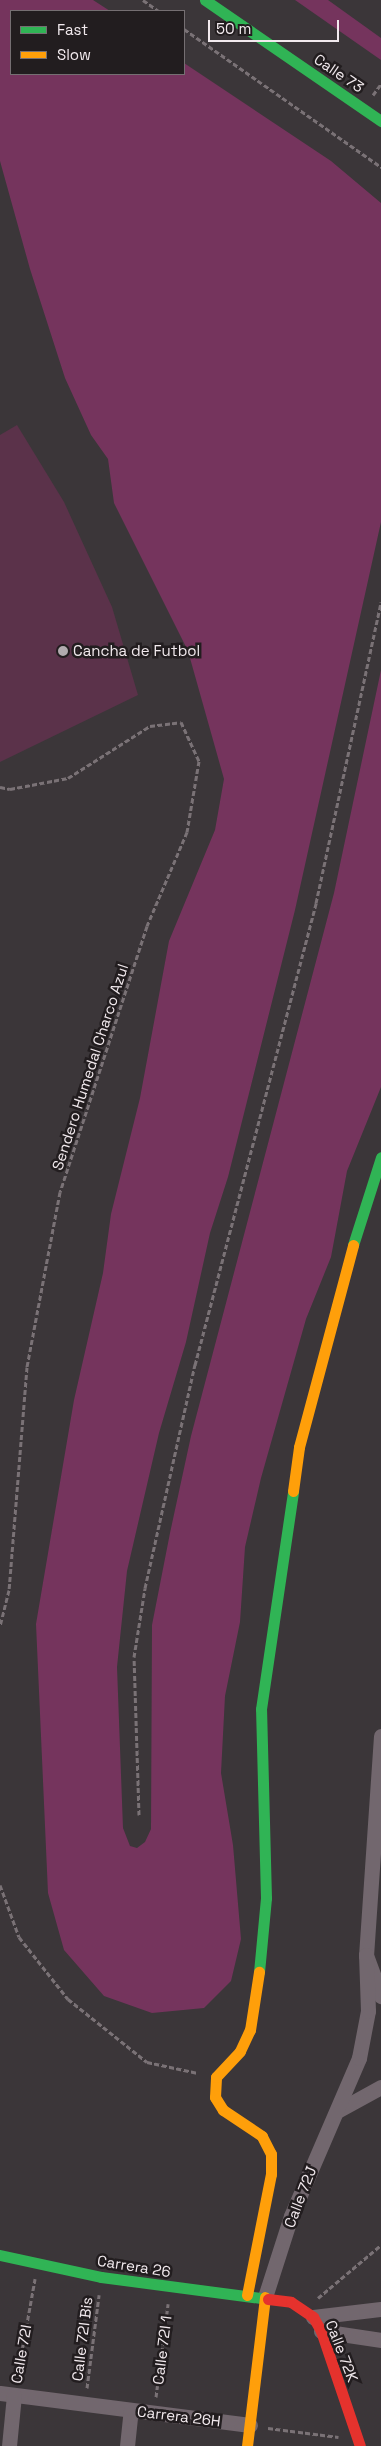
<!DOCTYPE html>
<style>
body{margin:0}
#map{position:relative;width:381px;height:2446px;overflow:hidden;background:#3b3639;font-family:"Space Grotesk",sans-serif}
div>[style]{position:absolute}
.green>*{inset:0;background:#5b324a}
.water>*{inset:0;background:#75345d}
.path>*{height:3px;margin-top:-1.5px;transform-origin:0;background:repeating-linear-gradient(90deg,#7a7276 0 5px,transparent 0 7.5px)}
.street>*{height:15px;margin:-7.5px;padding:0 7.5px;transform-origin:7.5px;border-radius:7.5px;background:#72676e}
.fast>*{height:11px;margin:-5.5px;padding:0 5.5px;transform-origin:5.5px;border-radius:5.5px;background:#30b455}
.slow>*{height:11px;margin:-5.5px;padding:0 5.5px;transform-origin:5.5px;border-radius:5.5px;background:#ff9f0a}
.jam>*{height:11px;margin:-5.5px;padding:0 5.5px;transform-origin:5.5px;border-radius:5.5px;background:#e5322d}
.dots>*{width:14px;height:14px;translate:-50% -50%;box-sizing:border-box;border:2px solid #221d1f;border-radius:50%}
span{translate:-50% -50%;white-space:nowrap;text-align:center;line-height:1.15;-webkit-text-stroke:5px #221d1f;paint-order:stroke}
.street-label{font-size:15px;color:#f2eaee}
.poi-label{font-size:15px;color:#f2eaee}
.left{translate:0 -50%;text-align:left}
.legend{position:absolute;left:10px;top:10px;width:175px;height:65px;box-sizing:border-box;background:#221d1f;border:1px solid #756f72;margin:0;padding:6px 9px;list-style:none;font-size:15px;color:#f2eaee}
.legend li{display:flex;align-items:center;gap:10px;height:25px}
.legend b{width:25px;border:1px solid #756f72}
.scale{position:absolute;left:208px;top:20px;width:131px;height:22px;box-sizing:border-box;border:2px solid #f2eaee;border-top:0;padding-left:6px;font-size:15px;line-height:18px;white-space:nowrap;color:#f2eaee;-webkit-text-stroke:4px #221d1f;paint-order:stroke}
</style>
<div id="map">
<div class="green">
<i style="clip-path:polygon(17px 425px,64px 502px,112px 607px,138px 695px,0 762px,0 435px)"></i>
</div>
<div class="water">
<i style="clip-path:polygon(0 0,93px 0,110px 11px,11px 11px,11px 74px,184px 74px,184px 63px,331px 161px,381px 203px,381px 522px,295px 910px,228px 1177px,210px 1233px,186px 1342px,159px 1433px,127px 1571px,117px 1667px,123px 1828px,130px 1846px,137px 1848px,145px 1842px,151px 1829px,152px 1625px,170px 1533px,191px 1436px,334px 893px,381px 670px,381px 1087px,347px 1171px,331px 1257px,306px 1319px,261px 1478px,245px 1547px,240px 1622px,225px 1696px,221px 1773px,233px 1845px,241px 1939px,231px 1981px,204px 2008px,152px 2013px,104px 1996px,64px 1950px,48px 1893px,36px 1624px,74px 1400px,103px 1273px,111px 1214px,140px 1098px,169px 941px,215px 830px,224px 779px,188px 651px,114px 503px,108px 459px,91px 435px,65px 378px,30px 269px,0 161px)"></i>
<i style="clip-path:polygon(295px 0,328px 0,381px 38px,381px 60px)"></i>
</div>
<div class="path">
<i style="left:143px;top:0;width:19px;rotate:35deg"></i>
<i style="left:184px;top:29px;width:241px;rotate:35deg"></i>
<i style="left:373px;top:95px;width:14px;rotate:-54deg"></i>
<i style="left:0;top:787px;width:10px;rotate:11deg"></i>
<i style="left:10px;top:789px;width:59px;rotate:-10.7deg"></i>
<i style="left:68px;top:778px;width:97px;rotate:-32.4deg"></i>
<i style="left:150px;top:726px;width:31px;rotate:-7deg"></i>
<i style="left:181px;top:722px;width:43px;rotate:65.2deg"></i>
<i style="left:199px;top:761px;width:72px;rotate:99.6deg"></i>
<i style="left:187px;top:832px;width:102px;rotate:113.1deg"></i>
<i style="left:147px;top:926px;width:280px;rotate:108.1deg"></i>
<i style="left:60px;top:1192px;width:178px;rotate:100.7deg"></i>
<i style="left:27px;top:1367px;width:224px;rotate:94.6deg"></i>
<i style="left:9px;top:1590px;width:36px;rotate:104deg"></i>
<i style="left:139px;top:1815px;width:158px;rotate:-91.8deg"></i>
<i style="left:134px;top:1657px;width:70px;rotate:-80.9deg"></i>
<i style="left:145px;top:1588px;width:229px;rotate:-77.4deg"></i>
<i style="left:195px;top:1365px;width:478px;rotate:-75.3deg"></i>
<i style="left:316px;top:903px;width:308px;rotate:-77.8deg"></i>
<i style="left:0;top:1885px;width:55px;rotate:69.9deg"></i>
<i style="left:19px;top:1937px;width:79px;rotate:51.7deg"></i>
<i style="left:68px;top:1999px;width:101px;rotate:38.6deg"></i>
<i style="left:147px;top:2062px;width:52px;rotate:12.2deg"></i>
<i style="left:318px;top:2298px;width:82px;rotate:-40.1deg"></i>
<i style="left:17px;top:2379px;width:102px;rotate:-79.8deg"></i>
<i style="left:87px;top:2388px;width:94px;rotate:-82.6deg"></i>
<i style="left:156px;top:2397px;width:94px;rotate:-82.6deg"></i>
<i style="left:268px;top:2428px;width:71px;rotate:7.3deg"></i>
</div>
<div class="street">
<i style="left:381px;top:1736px;width:220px;rotate:93.9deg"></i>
<i style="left:366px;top:1955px;width:44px;rotate:69.9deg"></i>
<i style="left:339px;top:2110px;width:48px;rotate:-28.7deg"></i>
<i style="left:265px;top:2297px;width:85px;rotate:-72.2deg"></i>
<i style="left:291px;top:2216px;width:172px;rotate:-66.7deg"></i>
<i style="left:359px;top:2058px;width:48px;rotate:-79.2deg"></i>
<i style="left:368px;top:2011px;width:56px;rotate:-92deg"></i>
<i style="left:313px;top:2317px;width:68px;rotate:-6.7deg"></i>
<i style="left:321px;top:2331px;width:61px;rotate:8.5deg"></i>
<i style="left:0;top:2393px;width:252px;rotate:7.3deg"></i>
<i style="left:9px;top:2446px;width:51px;rotate:-84.4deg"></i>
<i style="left:127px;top:2446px;width:36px;rotate:-84deg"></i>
</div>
<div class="fast">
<i style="left:205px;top:0;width:214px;rotate:34.5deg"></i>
<i style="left:353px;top:1245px;width:92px;rotate:-72.3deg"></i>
<i style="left:259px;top:1972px;width:74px;rotate:-84.6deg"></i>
<i style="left:266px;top:1898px;width:189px;rotate:-91.5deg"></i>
<i style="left:261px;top:1709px;width:220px;rotate:-81.6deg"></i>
<i style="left:0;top:2255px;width:103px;rotate:12.3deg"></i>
<i style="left:101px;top:2277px;width:168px;rotate:7.5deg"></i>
</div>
<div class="slow">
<i style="left:293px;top:1491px;width:44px;rotate:-82.2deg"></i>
<i style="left:299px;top:1447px;width:209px;rotate:-75deg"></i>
<i style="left:247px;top:2295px;width:123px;rotate:-78.8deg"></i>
<i style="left:271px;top:2174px;width:20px;rotate:-90deg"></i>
<i style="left:271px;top:2154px;width:20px;rotate:-117deg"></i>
<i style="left:262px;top:2136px;width:47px;rotate:-146.3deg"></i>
<i style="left:223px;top:2110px;width:15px;rotate:-122deg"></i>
<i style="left:215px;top:2097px;width:20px;rotate:-87deg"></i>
<i style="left:216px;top:2077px;width:35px;rotate:-47deg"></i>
<i style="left:240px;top:2051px;width:23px;rotate:-65deg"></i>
<i style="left:250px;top:2030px;width:59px;rotate:-81.2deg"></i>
<i style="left:247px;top:2446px;width:150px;rotate:-83.1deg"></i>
</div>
<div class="jam">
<i style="left:268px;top:2299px;width:23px;rotate:7deg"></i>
<i style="left:291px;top:2302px;width:27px;rotate:34deg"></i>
<i style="left:313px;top:2317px;width:16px;rotate:60deg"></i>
<i style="left:321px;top:2331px;width:121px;rotate:71.3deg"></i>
</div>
<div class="dots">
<i style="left:63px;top:651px;background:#b2abaf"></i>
</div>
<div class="street-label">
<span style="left:339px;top:73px;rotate:34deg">Calle 73</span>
<span style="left:90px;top:1067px;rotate:-72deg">Sendero Humedal Charco Azul</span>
<span style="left:300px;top:2197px;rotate:-69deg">Calle 72J</span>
<span style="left:134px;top:2266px;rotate:9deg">Carrera 26</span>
<span style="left:82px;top:2339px;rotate:-83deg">Calle 72I Bis</span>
<span style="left:162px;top:2350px;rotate:-83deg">Calle 72I 1</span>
<span style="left:342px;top:2351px;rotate:69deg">Calle 72K</span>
<span style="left:21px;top:2354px;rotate:-80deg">Calle 72I</span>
<span style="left:179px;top:2416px;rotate:7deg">Carrera 26H</span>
</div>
<div class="poi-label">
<span class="left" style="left:73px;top:651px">Cancha de Futbol</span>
</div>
<ul class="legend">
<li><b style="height:6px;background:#30b455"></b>Fast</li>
<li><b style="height:6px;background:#ff9f0a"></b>Slow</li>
</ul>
<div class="scale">50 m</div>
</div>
